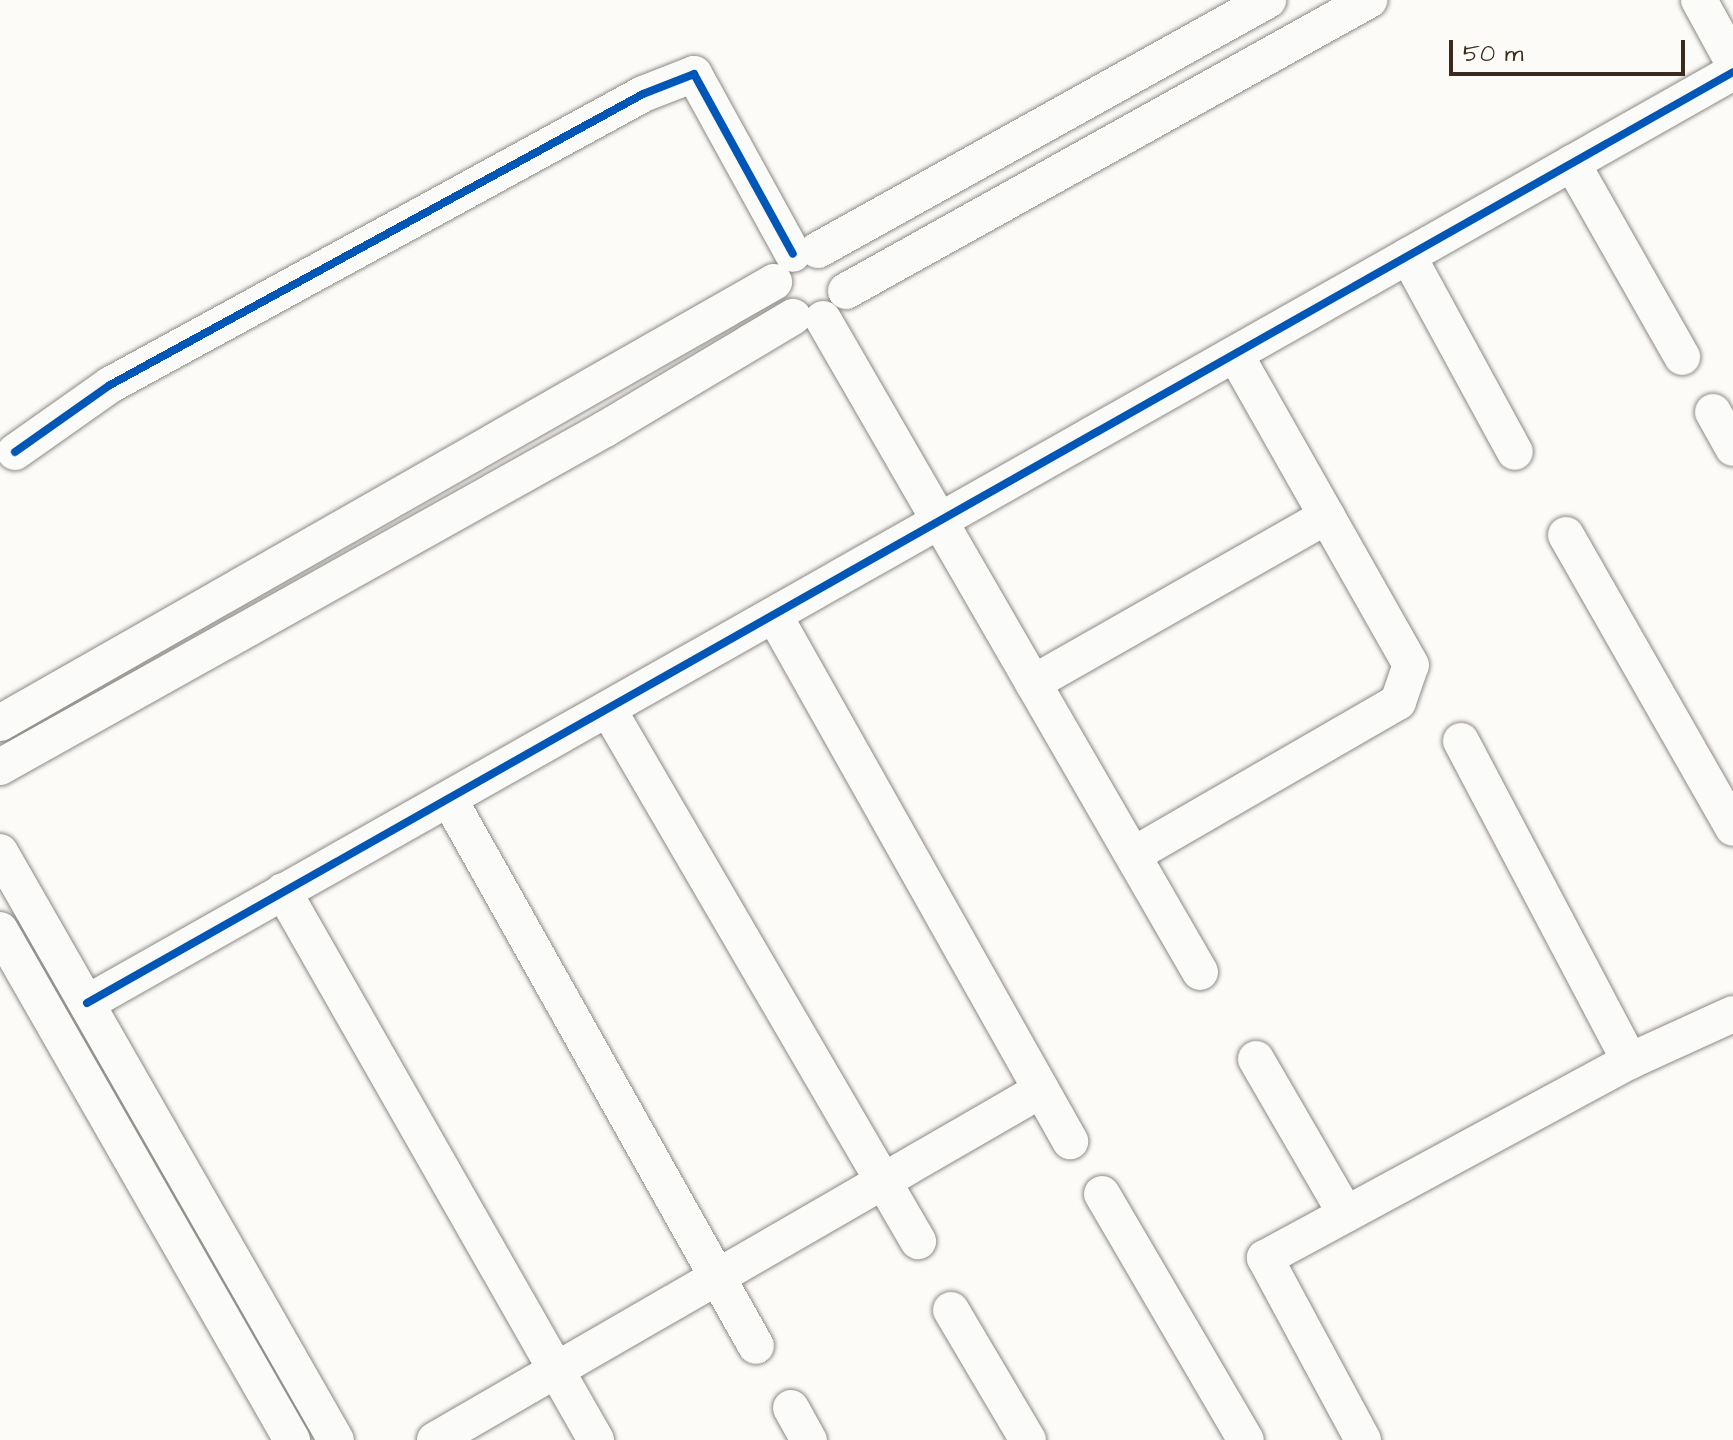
<!DOCTYPE html>
<style>
body{margin:0}
#map{position:relative;width:1733px;height:1440px;overflow:hidden;background:#fcfbf8;font-family:"Architects Daughter",sans-serif}
div>[style]{position:absolute}
.roads{filter:drop-shadow(0 0 2px #8d8985) drop-shadow(0 0 2px #8d8985)}
.street>*{height:36px;margin:-18px;padding:0 18px;transform-origin:18px;border-radius:18px;background:#fbfbf9}
.cycleway>*{height:8px;margin:-4px;padding:0 4px;transform-origin:4px;border-radius:4px;background:#0057b8}
span{translate:-50% -50%;white-space:nowrap;text-align:center;line-height:1.15;-webkit-text-stroke:7px #fdfcf7;paint-order:stroke}
.scale{position:absolute;left:1449px;top:40px;width:236px;height:36px;box-sizing:border-box;border:4px solid #3b2a1e;border-top:0;padding-left:10px;font-size:24px;line-height:28px;white-space:nowrap;color:#3b2a1e;-webkit-text-stroke:6px #fdfcf7;paint-order:stroke}
</style>
<div id="map">
<div class="roads">
<div class="street">
<i style="left:1699px;top:0;width:71px;rotate:61.3deg"></i>
<i style="left:1572px;top:163px;width:223px;rotate:60.4deg"></i>
<i style="left:818px;top:250px;width:515px;rotate:-29.05deg"></i>
<i style="left:1408px;top:256px;width:223px;rotate:61.4deg"></i>
<i style="left:846px;top:291px;width:599px;rotate:-29.09deg"></i>
<i style="left:823px;top:319px;width:754px;rotate:60deg"></i>
<i style="left:1713px;top:412px;width:41px;rotate:60.9deg"></i>
<i style="left:15px;top:452px;width:116px;rotate:-35.2deg"></i>
<i style="left:110px;top:385px;width:607px;rotate:-28.63deg"></i>
<i style="left:643px;top:94px;width:55px;rotate:-21.4deg"></i>
<i style="left:694px;top:74px;width:205px;rotate:61.2deg"></i>
<i style="left:1566px;top:535px;width:337px;rotate:60.3deg"></i>
<i style="left:774px;top:615px;width:604px;rotate:60.63deg"></i>
<i style="left:1033px;top:683px;width:338px;rotate:-29.6deg"></i>
<i style="left:608px;top:709px;width:616px;rotate:59.77deg"></i>
<i style="left:0;top:723px;width:891px;rotate:-29.67deg"></i>
<i style="left:1461px;top:741px;width:362px;rotate:62.2deg"></i>
<i style="left:0;top:767px;width:693px;rotate:-29.19deg"></i>
<i style="left:605px;top:429px;width:219px;rotate:-30.8deg"></i>
<i style="left:449px;top:799px;width:627px;rotate:60.7deg"></i>
<i style="left:0;top:852px;width:677px;rotate:60.26deg"></i>
<i style="left:1133px;top:855px;width:306px;rotate:-30deg"></i>
<i style="left:1398px;top:702px;width:39px;rotate:-71deg"></i>
<i style="left:1411px;top:665px;width:357px;rotate:-119.5deg"></i>
<i style="left:283px;top:891px;width:632px;rotate:60.31deg"></i>
<i style="left:0;top:930px;width:588px;rotate:60.21deg"></i>
<i style="left:87px;top:1003px;width:1891px;rotate:-29.49deg"></i>
<i style="left:1256px;top:1059px;width:179px;rotate:59.9deg"></i>
<i style="left:1102px;top:1194px;width:285px;rotate:59.7deg"></i>
<i style="left:951px;top:1310px;width:151px;rotate:59.4deg"></i>
<i style="left:791px;top:1408px;width:37px;rotate:61deg"></i>
<i style="left:435px;top:1440px;width:700px;rotate:-30.01deg"></i>
<i style="left:1363px;top:1440px;width:207px;rotate:-118.3deg"></i>
<i style="left:1265px;top:1258px;width:415px;rotate:-28.4deg"></i>
<i style="left:1630px;top:1061px;width:113px;rotate:-24.5deg"></i>
</div>
</div>
<div class="cycleway">
<i style="left:15px;top:452px;width:116px;rotate:-35.2deg"></i>
<i style="left:110px;top:385px;width:607px;rotate:-28.63deg"></i>
<i style="left:643px;top:94px;width:55px;rotate:-21.4deg"></i>
<i style="left:694px;top:74px;width:205px;rotate:61.2deg"></i>
<i style="left:87px;top:1003px;width:1891px;rotate:-29.49deg"></i>
</div>
<div class="scale">50 m</div>
</div>
